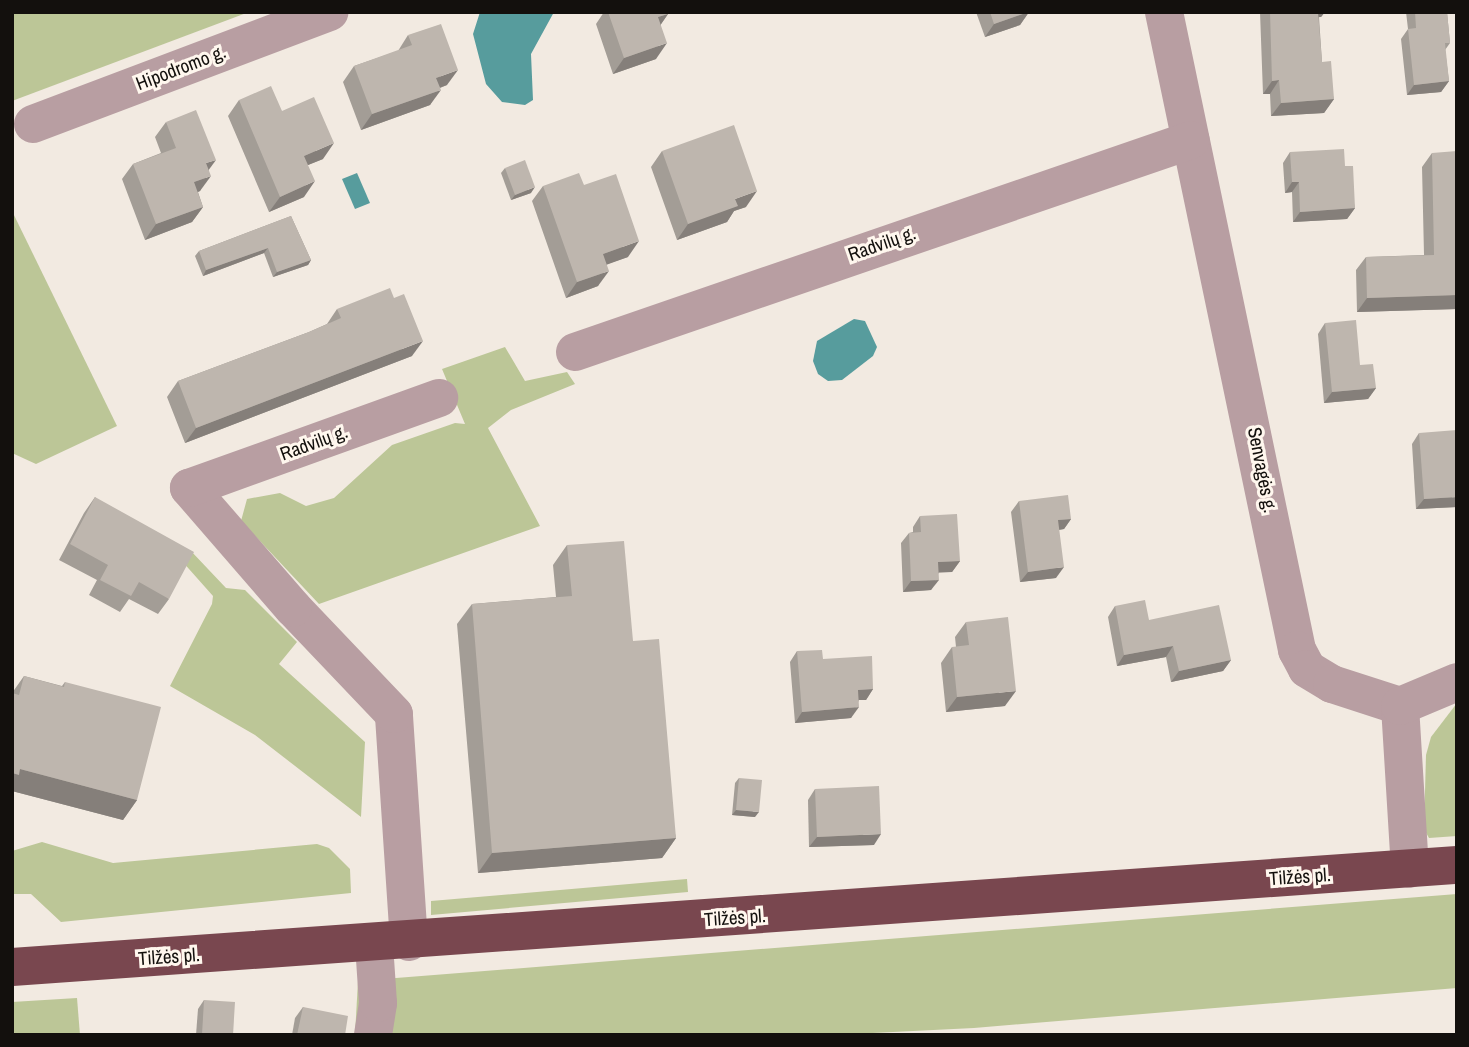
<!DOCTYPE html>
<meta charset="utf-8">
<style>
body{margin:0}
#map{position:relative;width:1469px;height:1047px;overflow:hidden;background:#f2eae1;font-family:"Archivo Narrow",sans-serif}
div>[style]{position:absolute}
.green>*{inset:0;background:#bcc697}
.water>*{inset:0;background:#579c9d}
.minor>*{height:38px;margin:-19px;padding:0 19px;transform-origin:19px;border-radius:19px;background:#b89ea2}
.highway>*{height:38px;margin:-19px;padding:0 19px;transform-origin:19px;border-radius:19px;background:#79474f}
.wall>*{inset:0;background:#a39d96}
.shaded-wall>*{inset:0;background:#857f7a}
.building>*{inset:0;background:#beb6ae}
span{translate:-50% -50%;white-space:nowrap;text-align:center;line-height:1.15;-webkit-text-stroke:6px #fff7ee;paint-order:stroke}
.street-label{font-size:19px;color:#13100d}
.frame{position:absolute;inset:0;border:14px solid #13100d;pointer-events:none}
</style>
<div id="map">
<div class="green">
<i style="clip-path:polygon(12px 12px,249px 12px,12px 101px)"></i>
<i style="clip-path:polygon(12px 211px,117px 426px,36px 464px,12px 453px)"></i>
<i style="clip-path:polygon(505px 347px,525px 381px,567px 372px,575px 384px,511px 410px,488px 428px,540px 526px,319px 604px,241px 521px,247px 499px,280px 493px,306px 506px,334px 498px,392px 445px,455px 423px,465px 424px,442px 369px)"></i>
<i style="clip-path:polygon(190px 550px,226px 588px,245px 590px,297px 642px,279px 664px,365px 742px,361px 817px,255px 735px,170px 686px,212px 604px,213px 596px,181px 560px)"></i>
<i style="clip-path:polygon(1457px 703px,1457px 836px,1429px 838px,1424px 829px,1426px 755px,1431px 737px)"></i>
<i style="clip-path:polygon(42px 842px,113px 863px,317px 844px,329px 848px,350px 869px,351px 893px,61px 922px,31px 894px,12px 894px,12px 851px)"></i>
<i style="clip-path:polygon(687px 879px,688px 892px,431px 915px,431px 901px)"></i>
<i style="clip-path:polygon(1457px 894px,1457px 988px,974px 1028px,832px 1035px,355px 1035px,358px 981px)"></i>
<i style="clip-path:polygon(77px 998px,80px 1035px,12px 1035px,12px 1002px)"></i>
</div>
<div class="water">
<i style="clip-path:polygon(480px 12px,554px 12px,531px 54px,533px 100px,525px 105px,502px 102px,486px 84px,473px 34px)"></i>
<i style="clip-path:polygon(357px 173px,370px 203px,355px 209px,342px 179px)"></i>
<i style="clip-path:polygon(854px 319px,865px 321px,877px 347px,873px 356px,842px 380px,828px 381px,818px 374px,813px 361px,817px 341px)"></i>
</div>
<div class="minor">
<i style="left:1164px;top:12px;width:652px;rotate:78.22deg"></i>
<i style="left:1297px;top:650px;width:21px;rotate:62deg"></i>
<i style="left:1307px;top:669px;width:29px;rotate:31deg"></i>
<i style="left:1332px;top:684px;width:71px;rotate:17.9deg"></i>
<i style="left:1400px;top:706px;width:163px;rotate:86.5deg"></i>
<i style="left:33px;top:124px;width:317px;rotate:-20.7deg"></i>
<i style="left:575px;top:352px;width:651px;rotate:-18.99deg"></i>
<i style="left:1400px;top:706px;width:62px;rotate:-22.8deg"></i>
<i style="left:409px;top:942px;width:228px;rotate:-93.8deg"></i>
<i style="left:394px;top:714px;width:146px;rotate:-133.6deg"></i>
<i style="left:293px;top:608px;width:159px;rotate:-130.9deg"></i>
<i style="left:189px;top:488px;width:266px;rotate:-19.8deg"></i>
<i style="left:373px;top:1035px;width:32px;rotate:-81deg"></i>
<i style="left:378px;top:1003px;width:58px;rotate:-93.9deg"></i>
</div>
<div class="highway">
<i style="left:12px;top:967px;width:1449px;rotate:-4.04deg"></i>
</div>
<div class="wall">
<i style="clip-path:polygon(604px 12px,667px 12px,668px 14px,661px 24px,656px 59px,613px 74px,596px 24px)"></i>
<i style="clip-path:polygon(976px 12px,1029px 12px,1020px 25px,985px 37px)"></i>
<i style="clip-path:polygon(1260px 12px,1325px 12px,1321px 17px,1319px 17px,1322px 62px,1334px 99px,1324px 113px,1271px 116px,1270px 94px,1263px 94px)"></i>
<i style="clip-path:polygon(1406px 12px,1447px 12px,1450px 43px,1445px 50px,1449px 81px,1441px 92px,1407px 95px,1401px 39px,1408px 29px)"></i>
<i style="clip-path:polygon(408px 35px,447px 85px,440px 88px,430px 105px,361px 130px,343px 82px,354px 66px,398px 51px)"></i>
<i style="clip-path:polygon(239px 100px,282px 111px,323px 159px,308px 165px,304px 197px,269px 212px,228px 116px)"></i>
<i style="clip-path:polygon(166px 122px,209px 170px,200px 191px,198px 192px,203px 207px,192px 222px,145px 240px,122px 179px,133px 164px,161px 153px,155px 137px)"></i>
<i style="clip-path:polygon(662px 151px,746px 207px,734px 211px,727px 222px,677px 240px,651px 167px)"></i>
<i style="clip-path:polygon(1290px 152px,1345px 166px,1355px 208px,1347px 219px,1293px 222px,1292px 192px,1285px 193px,1283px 163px)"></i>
<i style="clip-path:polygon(1432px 153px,1457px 309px,1357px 312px,1356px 270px,1366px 257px,1424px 255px,1422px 167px)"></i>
<i style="clip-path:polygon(505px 168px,531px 193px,511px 200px,501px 173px)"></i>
<i style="clip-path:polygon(584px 185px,628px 257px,607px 264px,598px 286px,566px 298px,532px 201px,543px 186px)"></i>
<i style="clip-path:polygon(291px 216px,311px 260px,308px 265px,273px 277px,264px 253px,203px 276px,195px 256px,199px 251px)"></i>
<i style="clip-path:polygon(337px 309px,412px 356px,185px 443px,167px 397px,178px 381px,309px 332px,327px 324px)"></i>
<i style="clip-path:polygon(1325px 323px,1376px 388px,1368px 399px,1324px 403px,1318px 334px)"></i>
<i style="clip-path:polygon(1419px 433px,1457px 507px,1416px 509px,1412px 444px)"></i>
<i style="clip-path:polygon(95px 497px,169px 599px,158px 614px,129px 599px,120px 612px,89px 595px,97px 580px,59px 560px,84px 513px)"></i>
<i style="clip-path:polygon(1019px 501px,1071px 519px,1064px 529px,1059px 530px,1056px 578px,1020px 582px,1011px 512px)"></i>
<i style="clip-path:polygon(920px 516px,960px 561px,952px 572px,939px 572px,931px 590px,903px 592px,901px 543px,909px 533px,913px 532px,913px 527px)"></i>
<i style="clip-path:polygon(567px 545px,633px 641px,676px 838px,662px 858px,478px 873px,457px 624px,472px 604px,556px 597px,553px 565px)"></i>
<i style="clip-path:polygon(1115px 606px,1149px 620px,1231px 660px,1223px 671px,1171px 682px,1166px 657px,1117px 666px,1108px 617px)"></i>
<i style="clip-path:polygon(966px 622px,1005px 706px,946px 712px,941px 663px,952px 647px,956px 647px,955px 637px)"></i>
<i style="clip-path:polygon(797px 651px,823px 659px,873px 689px,866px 700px,859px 700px,851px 718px,795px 723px,790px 662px)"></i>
<i style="clip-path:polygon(24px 676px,62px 686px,65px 682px,137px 800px,123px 820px,12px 791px,12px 693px)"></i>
<i style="clip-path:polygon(739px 778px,755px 817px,732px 815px,735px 783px)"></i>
<i style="clip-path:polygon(815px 789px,874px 845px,809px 847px,808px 800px)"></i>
<i style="clip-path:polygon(204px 1000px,233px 1035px,196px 1035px,198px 1009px)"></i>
<i style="clip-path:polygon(303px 1007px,345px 1035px,292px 1035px,295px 1018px)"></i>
</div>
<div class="shaded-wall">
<i style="clip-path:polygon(1029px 12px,1020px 25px,985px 37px,994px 24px)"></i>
<i style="clip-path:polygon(1313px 12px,1325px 12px,1321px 17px,1309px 18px)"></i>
<i style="clip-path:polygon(668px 14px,657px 30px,658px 17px)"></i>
<i style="clip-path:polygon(667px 43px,656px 59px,613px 74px,624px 58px)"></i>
<i style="clip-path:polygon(458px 70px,447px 85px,425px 93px,436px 78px)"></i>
<i style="clip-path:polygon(1279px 80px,1270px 94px,1263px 94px,1272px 81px)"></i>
<i style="clip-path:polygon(1449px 81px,1441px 92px,1407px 95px,1414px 85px)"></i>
<i style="clip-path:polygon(441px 90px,430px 105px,361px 130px,372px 114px)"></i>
<i style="clip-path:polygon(1334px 99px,1324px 113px,1271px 116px,1281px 103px)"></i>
<i style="clip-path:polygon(334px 143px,323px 159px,293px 171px,304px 156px)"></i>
<i style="clip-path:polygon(216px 160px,205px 175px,206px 163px)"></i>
<i style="clip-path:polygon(211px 176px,200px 191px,183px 198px,194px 182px)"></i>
<i style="clip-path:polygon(315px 181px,304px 197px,269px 212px,280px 197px)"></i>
<i style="clip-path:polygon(1292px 182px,1299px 182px,1292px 192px,1285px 193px)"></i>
<i style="clip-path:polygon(535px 187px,531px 193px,511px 200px,515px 195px)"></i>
<i style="clip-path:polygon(757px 191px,746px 207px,734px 211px,727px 222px,677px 240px,688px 224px,735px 199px)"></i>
<i style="clip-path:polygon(203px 207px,192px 222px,145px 240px,156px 224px)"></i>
<i style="clip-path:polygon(1355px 208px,1347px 219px,1293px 222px,1300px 212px)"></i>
<i style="clip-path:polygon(639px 241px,628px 257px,592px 270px,603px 254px)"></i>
<i style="clip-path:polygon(268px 248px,264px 253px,203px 276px,206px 270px)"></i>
<i style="clip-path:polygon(311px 260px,308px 265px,273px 277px,277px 272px)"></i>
<i style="clip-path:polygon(609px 271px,598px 286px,566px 298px,577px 282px)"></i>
<i style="clip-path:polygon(1457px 295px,1457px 309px,1357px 312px,1367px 298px)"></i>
<i style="clip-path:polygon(423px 341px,412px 356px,185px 443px,196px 428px)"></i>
<i style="clip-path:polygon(1376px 388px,1368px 399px,1324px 403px,1332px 392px)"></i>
<i style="clip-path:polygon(1457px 497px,1457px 507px,1416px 509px,1424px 499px)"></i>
<i style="clip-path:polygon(1071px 519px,1064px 529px,1050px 531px,1058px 520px)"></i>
<i style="clip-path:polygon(960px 561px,952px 572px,931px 573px,938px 562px)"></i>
<i style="clip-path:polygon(1064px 567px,1056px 578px,1020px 582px,1028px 572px)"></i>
<i style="clip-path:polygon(939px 580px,931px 590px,903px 592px,911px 581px)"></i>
<i style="clip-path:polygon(1173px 646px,1166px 657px,1117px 666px,1124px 655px)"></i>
<i style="clip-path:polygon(1231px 660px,1223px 671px,1171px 682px,1179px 671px)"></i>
<i style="clip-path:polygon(873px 689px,866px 700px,851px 700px,858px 690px)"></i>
<i style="clip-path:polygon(1016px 691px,1005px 706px,946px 712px,957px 697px)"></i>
<i style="clip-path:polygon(859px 707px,851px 718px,795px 723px,802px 712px)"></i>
<i style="clip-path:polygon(20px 769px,137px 800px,123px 820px,12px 791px,12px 773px)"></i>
<i style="clip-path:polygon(736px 810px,759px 812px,755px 817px,732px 815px)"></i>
<i style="clip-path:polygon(881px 834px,874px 845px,809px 847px,817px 837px)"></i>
<i style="clip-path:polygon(676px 838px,662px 858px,478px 873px,492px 853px)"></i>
</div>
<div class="building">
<i style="clip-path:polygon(608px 12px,667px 12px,668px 14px,658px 17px,667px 43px,624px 58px)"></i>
<i style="clip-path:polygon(990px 12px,1028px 12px,994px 24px)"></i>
<i style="clip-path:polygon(1270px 12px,1318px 12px,1322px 62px,1331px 61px,1334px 99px,1281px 103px,1279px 80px,1272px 81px)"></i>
<i style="clip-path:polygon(1415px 12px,1447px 12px,1450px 43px,1445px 43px,1449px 81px,1414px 85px,1408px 29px,1416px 28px)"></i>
<i style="clip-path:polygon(441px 24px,458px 70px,436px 78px,441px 90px,372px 114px,354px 66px,412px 45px,408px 35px)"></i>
<i style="clip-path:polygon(271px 86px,282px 111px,314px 97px,334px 143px,304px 156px,315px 181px,280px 197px,239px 100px)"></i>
<i style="clip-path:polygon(196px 110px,216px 160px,206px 163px,211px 176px,194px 182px,203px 207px,156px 224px,133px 164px,176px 148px,166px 122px)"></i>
<i style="clip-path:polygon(734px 125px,757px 191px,735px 199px,738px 206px,688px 224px,662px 151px)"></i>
<i style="clip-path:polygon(1344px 149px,1345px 166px,1353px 166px,1355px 208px,1300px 212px,1299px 182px,1292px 182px,1290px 152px)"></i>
<i style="clip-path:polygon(1457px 151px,1457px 295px,1367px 298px,1366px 257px,1434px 255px,1432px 153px)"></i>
<i style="clip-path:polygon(525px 160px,535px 187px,515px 195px,505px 168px)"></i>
<i style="clip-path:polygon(579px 173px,584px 185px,616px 174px,639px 241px,603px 254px,609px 271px,577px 282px,543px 186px)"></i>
<i style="clip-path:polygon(291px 216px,311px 260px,277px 272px,268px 248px,206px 270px,199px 251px)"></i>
<i style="clip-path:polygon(390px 288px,394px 298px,404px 294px,423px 341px,196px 428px,178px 381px,309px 332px,341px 318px,337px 309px)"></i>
<i style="clip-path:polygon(1356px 320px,1360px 365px,1373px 364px,1376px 388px,1332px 392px,1325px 323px)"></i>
<i style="clip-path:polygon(1457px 430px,1457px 497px,1424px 499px,1419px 433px)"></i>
<i style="clip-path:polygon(1068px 495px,1071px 519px,1058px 520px,1064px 567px,1028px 572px,1019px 501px)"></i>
<i style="clip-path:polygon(95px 497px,194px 552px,169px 599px,139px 582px,131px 596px,100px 580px,108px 565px,70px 544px)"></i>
<i style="clip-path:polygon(957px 514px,960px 561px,938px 562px,939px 580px,911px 581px,909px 533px,921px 532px,920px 516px)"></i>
<i style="clip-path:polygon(624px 541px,633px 641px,659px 639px,676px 838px,492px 853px,472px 604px,572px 596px,567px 545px)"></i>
<i style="clip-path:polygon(1145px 600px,1149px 620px,1219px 605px,1231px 660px,1179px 671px,1173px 646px,1124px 655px,1115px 606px)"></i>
<i style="clip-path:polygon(1008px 617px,1016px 691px,957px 697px,952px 647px,969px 645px,966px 622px)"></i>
<i style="clip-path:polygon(822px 650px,823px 659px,872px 656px,873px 689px,858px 690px,859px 707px,802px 712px,797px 651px)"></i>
<i style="clip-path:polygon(24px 676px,64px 687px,65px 682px,161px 707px,137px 800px,20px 769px,19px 775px,12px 773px,12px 693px,19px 695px)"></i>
<i style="clip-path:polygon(739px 778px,762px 780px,759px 812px,736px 810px)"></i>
<i style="clip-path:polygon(879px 786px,881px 834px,817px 837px,815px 789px)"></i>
<i style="clip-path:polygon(204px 1000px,235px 1002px,233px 1035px,202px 1035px)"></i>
<i style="clip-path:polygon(303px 1007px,348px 1016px,345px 1035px,297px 1035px)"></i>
</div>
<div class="street-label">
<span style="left:181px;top:68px;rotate:-21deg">Hipodromo g.</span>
<span style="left:882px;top:244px;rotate:-19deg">Radvilų g.</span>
<span style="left:314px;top:443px;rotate:-20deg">Radvilų g.</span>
<span style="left:1262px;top:470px;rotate:79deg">Senvagės g.</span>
<span style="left:1300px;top:877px;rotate:-4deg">Tilžės pl.</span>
<span style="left:735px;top:918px;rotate:-4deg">Tilžės pl.</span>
<span style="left:169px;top:957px;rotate:-4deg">Tilžės pl.</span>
</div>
<div class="frame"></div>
</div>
